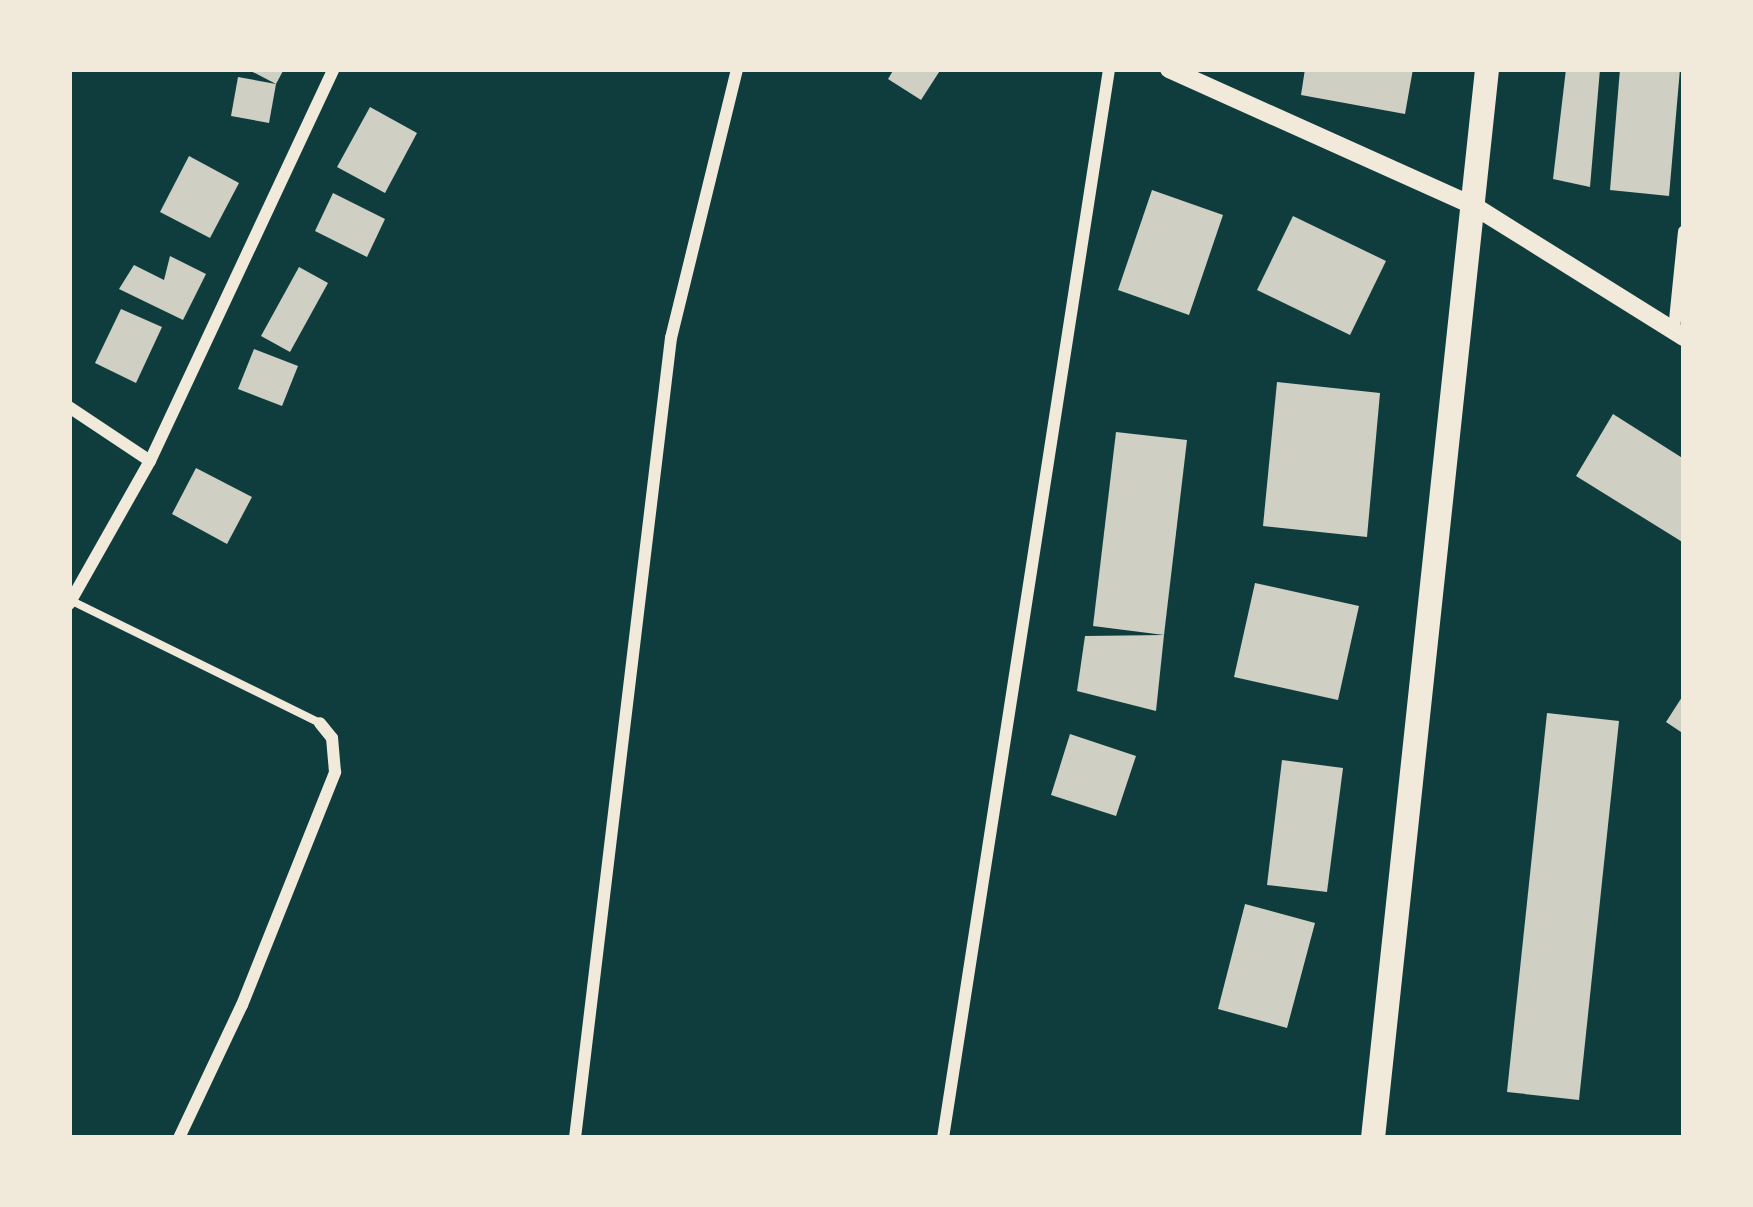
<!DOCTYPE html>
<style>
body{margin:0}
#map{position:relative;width:1753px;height:1207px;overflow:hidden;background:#0f3d3e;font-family:Georgia,serif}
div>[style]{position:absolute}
.building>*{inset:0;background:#cfcfc3}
.service>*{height:8px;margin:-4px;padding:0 4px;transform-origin:4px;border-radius:4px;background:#f1e9da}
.minor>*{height:12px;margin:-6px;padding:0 6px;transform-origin:6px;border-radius:6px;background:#f1e9da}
.tertiary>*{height:18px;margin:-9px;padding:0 9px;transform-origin:9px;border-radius:9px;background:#f1e9da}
.primary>*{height:24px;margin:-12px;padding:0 12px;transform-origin:12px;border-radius:12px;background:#f1e9da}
span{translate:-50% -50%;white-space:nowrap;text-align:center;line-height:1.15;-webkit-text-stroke:12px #f1e9da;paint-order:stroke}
.frame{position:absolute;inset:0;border:72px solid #f1e9da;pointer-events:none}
</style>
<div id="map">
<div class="building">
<i style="clip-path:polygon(247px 69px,284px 69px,276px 84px)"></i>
<i style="clip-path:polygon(894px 69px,941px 69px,921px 100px,888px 79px)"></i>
<i style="clip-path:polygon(1305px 69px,1413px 69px,1405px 114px,1301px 95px)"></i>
<i style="clip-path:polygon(1566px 69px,1600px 69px,1590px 187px,1553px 179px)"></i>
<i style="clip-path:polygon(1620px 69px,1680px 69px,1669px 196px,1610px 190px)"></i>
<i style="clip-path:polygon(238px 77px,276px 84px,269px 123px,231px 116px)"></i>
<i style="clip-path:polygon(370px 107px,417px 133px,385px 193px,337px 167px)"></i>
<i style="clip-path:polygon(189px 156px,239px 183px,210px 238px,160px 212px)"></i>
<i style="clip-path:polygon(1152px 190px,1223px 215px,1189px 315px,1118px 290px)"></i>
<i style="clip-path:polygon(333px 193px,385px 219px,367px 257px,315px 231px)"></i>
<i style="clip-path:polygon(1293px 216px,1386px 261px,1350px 335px,1257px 290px)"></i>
<i style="clip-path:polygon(170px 256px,206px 274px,183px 320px,119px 289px,134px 265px,164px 280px)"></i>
<i style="clip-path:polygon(299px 267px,328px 283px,290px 352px,261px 336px)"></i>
<i style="clip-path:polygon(121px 309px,162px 327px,136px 383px,95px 363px)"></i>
<i style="clip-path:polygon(254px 349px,298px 366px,282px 406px,238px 389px)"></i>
<i style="clip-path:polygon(1277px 382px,1380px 393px,1367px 537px,1263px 526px)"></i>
<i style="clip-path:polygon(1613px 414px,1684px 459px,1684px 543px,1576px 476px)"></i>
<i style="clip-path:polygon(1116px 432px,1187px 440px,1164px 635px,1093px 626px)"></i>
<i style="clip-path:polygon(196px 468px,252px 497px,227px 544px,172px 514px)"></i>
<i style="clip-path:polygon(1255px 583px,1359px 606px,1338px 700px,1234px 677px)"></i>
<i style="clip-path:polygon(1164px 635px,1156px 711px,1077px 691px,1085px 636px)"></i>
<i style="clip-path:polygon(1684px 694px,1684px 734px,1666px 722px)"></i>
<i style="clip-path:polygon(1547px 713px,1619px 721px,1579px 1100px,1507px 1092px)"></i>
<i style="clip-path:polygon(1070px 734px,1136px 756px,1116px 816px,1051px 795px)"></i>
<i style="clip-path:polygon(1282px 760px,1343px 768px,1327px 892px,1267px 885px)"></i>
<i style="clip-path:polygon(1245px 904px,1315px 923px,1287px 1028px,1218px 1009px)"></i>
</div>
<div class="service">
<i style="left:72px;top:601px;width:276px;rotate:26.2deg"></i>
</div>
<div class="minor">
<i style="left:1674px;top:330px;width:99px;rotate:-84.2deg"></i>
<i style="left:69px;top:407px;width:97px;rotate:33.7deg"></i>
<i style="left:69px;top:604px;width:164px;rotate:-60.5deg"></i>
<i style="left:150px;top:461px;width:433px;rotate:-64.9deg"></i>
<i style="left:179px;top:1138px;width:147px;rotate:-64.7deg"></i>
<i style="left:242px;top:1005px;width:251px;rotate:-68.2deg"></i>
<i style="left:335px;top:772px;width:34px;rotate:-95deg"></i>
<i style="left:332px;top:738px;width:19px;rotate:-129deg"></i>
<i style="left:575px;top:1138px;width:806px;rotate:-83.16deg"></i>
<i style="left:671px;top:338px;width:277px;rotate:-76.2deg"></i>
<i style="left:943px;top:1138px;width:1082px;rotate:-81.17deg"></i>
</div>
<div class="tertiary">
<i style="left:1169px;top:69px;width:334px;rotate:24.2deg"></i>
<i style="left:1474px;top:206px;width:248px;rotate:32deg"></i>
</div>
<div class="primary">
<i style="left:1373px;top:1138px;width:1075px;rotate:-83.91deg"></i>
</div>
<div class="frame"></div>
</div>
